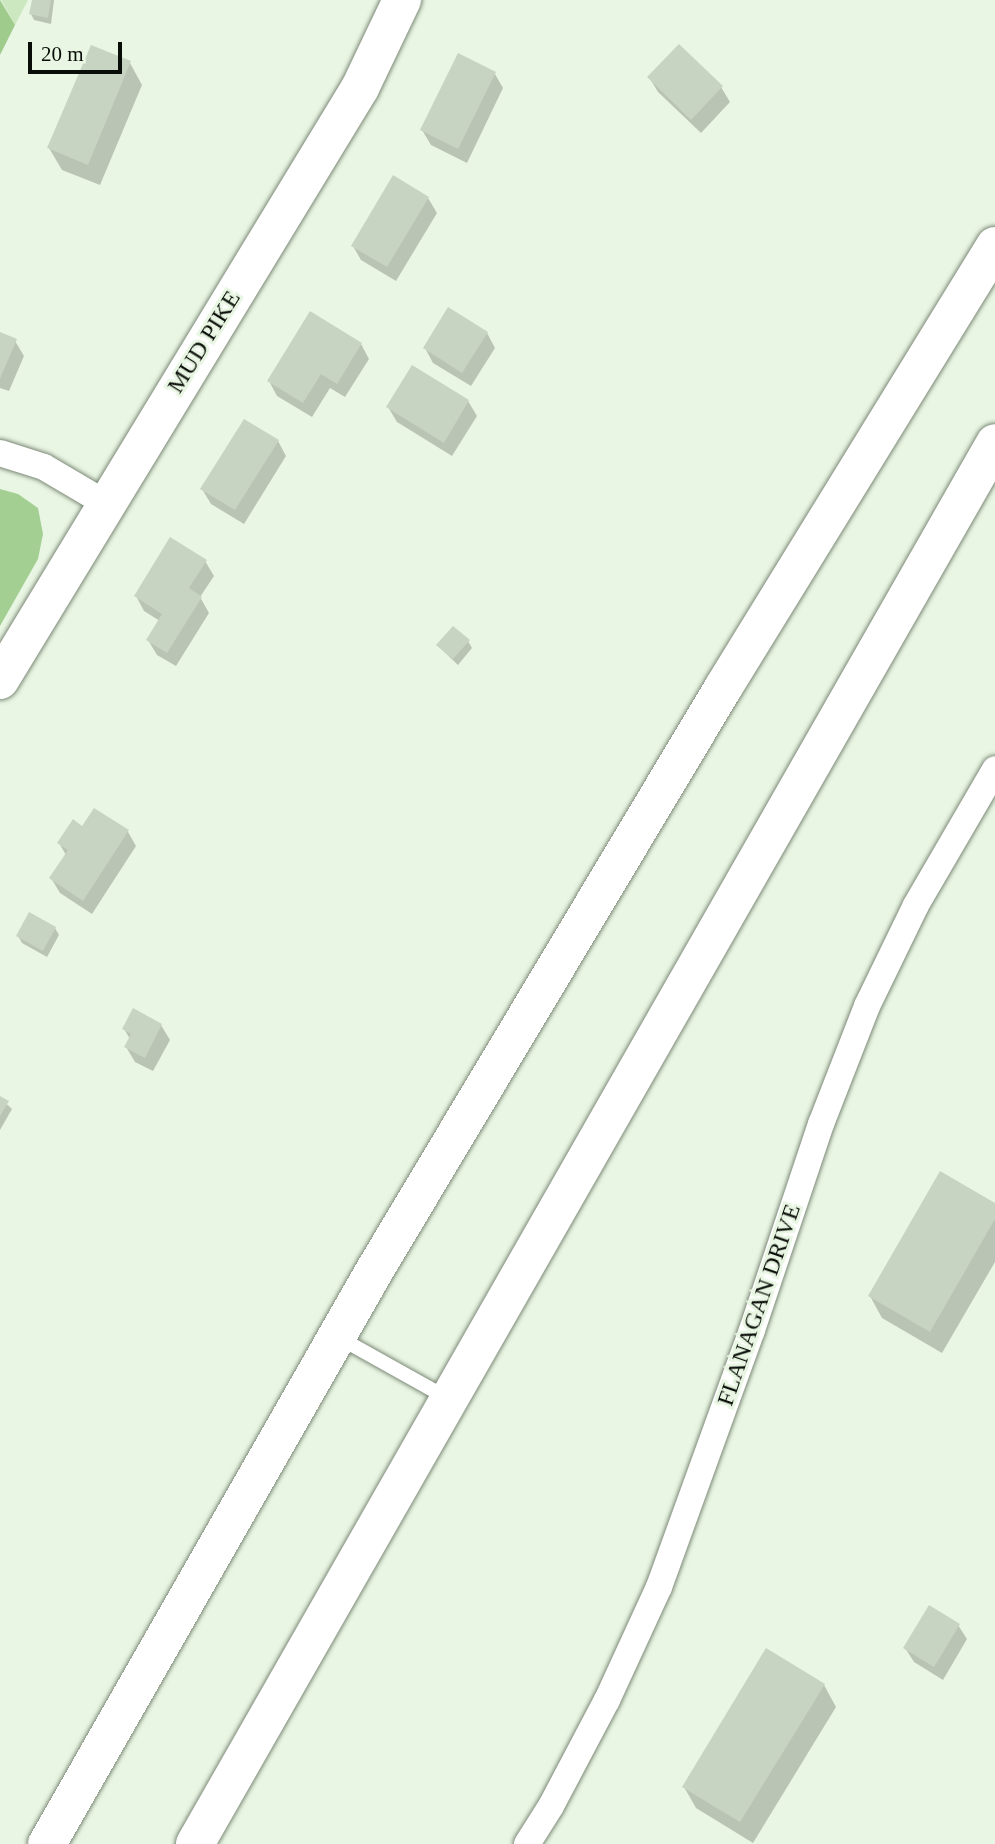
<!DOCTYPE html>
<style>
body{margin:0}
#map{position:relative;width:995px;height:1844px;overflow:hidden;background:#e9f6e3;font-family:Georgia,serif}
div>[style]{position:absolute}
.green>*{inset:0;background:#cce8c1}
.forest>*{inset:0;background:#a3cf92}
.water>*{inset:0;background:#9fcb8d}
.shadow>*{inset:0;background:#0003}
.building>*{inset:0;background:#c7d4c2}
.roads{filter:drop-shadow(0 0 2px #7d8978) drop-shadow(0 0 2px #7d8978)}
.lane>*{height:14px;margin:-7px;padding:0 7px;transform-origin:7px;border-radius:7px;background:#fff}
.street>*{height:26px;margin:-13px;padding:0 13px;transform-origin:13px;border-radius:13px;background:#fff}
.secondary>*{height:38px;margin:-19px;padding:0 19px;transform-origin:19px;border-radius:19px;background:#fff}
.highway>*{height:38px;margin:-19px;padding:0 19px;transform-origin:19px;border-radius:19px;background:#fff}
span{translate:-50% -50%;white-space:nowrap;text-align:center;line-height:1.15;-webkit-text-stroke:6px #e9f6e3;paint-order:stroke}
.street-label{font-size:24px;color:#090d08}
.scale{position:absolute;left:28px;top:42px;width:94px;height:32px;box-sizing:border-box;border:4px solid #090d08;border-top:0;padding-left:9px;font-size:21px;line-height:24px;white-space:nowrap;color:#090d08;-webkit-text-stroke:5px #e9f6e3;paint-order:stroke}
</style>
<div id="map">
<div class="green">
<i style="clip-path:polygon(1px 0,28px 0,15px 25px)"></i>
</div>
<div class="forest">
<i style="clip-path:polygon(0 489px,18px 494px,38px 508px,43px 534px,38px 559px,0 626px)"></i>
</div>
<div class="water">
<i style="clip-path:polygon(0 0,15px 25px,0 55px)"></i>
</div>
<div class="shadow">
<i style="clip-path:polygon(34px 0,54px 0,51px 24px,34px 20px,31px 14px)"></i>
<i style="clip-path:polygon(130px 63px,142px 85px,100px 185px,62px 170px,49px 148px)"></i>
<i style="clip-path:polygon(495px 74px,503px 88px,467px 163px,431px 145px,422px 130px)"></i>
<i style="clip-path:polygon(649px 77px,721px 87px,730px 102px,701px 133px,658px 92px)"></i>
<i style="clip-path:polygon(428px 198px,437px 213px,396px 281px,361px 260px,353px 246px)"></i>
<i style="clip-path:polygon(487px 333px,495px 348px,471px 386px,433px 363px,425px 348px)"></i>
<i style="clip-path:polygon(0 334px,15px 341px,24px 356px,9px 391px,0 388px)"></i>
<i style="clip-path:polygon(361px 344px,369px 359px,345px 397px,330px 388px,312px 417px,277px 396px,269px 381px)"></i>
<i style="clip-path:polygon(468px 401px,477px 416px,452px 456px,397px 422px,388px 407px)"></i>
<i style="clip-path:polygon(278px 441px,286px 456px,244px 524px,211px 504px,202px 489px)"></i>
<i style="clip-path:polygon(205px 561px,214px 576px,200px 597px,209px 613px,176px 666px,157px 655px,148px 640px,160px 621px,144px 611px,136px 596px)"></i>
<i style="clip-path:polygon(468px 641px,472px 648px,458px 665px,438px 646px)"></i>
<i style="clip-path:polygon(83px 828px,128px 832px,136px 846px,92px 914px,60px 893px,51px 878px,66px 855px,59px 843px)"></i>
<i style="clip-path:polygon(55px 928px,59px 935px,47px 957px,22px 943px,18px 936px)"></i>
<i style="clip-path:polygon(161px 1025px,170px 1040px,153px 1071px,135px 1062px,126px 1047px,130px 1039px,124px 1029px)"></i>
<i style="clip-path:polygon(0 1098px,12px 1109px,0 1130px)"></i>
<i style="clip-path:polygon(995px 1205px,995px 1262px,942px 1353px,882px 1318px,870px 1296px)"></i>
<i style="clip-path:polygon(958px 1625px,967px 1639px,943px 1680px,914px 1662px,905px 1648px)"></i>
<i style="clip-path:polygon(824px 1685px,836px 1707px,753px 1843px,696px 1808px,684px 1787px)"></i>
</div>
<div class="building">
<i style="clip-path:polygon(32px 0,51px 0,48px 18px,29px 14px)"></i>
<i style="clip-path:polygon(679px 44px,723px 86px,691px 120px,647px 77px)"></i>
<i style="clip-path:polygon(91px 45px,131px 61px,88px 165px,47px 148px)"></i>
<i style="clip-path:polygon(458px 53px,496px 72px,458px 149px,420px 130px)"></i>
<i style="clip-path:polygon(393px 175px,429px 197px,387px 267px,351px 246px)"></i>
<i style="clip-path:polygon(448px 307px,488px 332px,462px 373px,423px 348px)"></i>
<i style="clip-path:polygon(310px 311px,362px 343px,337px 384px,321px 374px,303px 403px,267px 381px)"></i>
<i style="clip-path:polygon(0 332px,17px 339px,0 379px)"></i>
<i style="clip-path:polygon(412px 365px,469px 400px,444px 443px,386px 407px)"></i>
<i style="clip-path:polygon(244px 419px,279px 440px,235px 510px,200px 489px)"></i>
<i style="clip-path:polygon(170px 537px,207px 560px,189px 588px,202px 597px,167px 653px,146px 640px,162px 614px,134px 596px)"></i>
<i style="clip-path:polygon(453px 626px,470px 640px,453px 659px,436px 645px)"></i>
<i style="clip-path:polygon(94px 808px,129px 830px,83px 901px,49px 878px,68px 850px,57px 843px,73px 819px,82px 826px)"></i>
<i style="clip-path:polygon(29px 912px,56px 927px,43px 951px,16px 936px)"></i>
<i style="clip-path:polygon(133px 1008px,162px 1024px,145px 1058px,124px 1047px,131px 1034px,122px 1029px)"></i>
<i style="clip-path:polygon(0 1096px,9px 1101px,0 1116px)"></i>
<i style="clip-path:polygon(940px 1171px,995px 1203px,995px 1219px,930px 1332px,868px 1296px)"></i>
<i style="clip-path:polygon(929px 1605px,960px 1624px,934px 1667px,903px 1648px)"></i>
<i style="clip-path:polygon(766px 1648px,825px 1684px,740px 1822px,682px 1787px)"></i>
</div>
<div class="roads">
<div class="lane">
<i style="left:338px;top:1337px;width:127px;rotate:29.2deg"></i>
</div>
<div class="street">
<i style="left:0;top:453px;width:46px;rotate:17.7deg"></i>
<i style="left:44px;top:467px;width:71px;rotate:30.5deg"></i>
<i style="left:527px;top:1844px;width:45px;rotate:-57.7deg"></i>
<i style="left:551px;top:1806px;width:120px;rotate:-62.2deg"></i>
<i style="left:607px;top:1700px;width:124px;rotate:-65.3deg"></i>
<i style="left:659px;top:1587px;width:273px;rotate:-70.1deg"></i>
<i style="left:752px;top:1330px;width:217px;rotate:-71.5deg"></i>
<i style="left:821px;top:1124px;width:127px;rotate:-68.7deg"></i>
<i style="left:867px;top:1006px;width:112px;rotate:-64.1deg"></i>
<i style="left:916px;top:905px;width:157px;rotate:-59.8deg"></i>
</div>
<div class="secondary">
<i style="left:0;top:680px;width:693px;rotate:-58.7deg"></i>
<i style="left:360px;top:88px;width:98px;rotate:-64.5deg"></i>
</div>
<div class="highway">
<i style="left:47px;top:1844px;width:663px;rotate:-60.27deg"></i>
<i style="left:376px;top:1268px;width:676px;rotate:-59.11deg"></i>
<i style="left:723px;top:688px;width:519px;rotate:-58.39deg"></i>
<i style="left:195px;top:1844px;width:1613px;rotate:-60.27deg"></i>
</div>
</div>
<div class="street-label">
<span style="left:204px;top:342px;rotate:-58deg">MUD PIKE</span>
<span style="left:759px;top:1305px;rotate:-71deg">FLANAGAN DRIVE</span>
</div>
<div class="scale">20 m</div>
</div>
